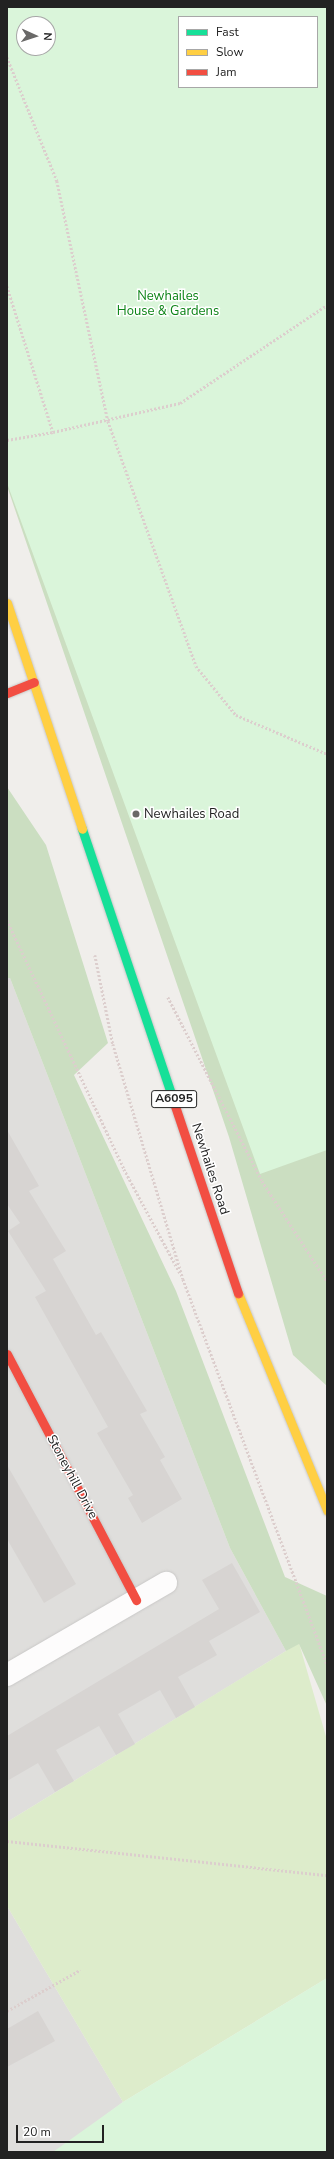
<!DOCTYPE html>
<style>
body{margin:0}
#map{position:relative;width:334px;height:2159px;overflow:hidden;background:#f0eeeb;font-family:"Nunito Sans",sans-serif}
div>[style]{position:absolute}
.residential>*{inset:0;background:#dfdedc}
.grass>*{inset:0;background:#ddeccb}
.forest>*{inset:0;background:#cbdec1}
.park>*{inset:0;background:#daf5da}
.building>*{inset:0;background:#d7d4d2}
.path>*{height:2.5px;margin-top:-1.25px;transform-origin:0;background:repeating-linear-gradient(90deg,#dccecd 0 2px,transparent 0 4px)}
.roads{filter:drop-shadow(0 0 1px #c9c8c7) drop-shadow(0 0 1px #c9c8c7)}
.street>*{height:22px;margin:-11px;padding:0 11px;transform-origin:11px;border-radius:11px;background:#fdfcfc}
.fast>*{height:9px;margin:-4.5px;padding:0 4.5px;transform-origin:4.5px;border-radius:4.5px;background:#16e098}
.slow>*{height:9px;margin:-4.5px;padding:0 4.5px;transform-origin:4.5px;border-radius:4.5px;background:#ffcf43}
.jam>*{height:9px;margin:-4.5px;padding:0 4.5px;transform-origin:4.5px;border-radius:4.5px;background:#f24e42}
.dots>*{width:11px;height:11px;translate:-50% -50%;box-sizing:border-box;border:2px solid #fff;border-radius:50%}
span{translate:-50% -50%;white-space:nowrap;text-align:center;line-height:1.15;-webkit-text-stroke:3px #fff;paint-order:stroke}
.shield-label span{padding:1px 3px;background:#fff;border:1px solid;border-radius:3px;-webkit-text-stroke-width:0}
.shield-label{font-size:12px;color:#222;font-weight:700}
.park-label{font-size:13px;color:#0c8416}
.poi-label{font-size:13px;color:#222}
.left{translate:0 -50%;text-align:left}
.street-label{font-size:13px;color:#222}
.frame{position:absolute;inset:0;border:8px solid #222;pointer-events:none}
.legend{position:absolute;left:178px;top:16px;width:140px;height:72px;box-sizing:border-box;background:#fff;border:1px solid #a7a7a7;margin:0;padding:5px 7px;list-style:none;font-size:12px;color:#222}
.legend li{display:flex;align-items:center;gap:8px;height:20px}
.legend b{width:20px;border:1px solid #a7a7a7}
.north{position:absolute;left:16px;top:16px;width:40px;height:40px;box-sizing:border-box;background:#fff;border:1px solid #a7a7a7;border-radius:50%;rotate:93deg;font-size:11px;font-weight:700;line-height:16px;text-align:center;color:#222}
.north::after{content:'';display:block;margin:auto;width:14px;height:18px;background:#6a6968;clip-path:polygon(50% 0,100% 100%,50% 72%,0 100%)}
.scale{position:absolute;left:16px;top:2125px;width:88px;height:18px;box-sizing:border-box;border:2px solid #222;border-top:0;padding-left:5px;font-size:12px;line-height:14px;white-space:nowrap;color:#222;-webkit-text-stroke:3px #fff;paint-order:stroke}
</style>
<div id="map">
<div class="residential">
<i style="clip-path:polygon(7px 978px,10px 978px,230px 1548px,286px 1651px,7px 1822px)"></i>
<i style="clip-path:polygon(7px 1906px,123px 2102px,56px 2152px,7px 2152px)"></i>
</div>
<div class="grass">
<i style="clip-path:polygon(299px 1643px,327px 1740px,327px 1978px,123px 2102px,7px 1906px,7px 1822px)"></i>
</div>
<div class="forest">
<i style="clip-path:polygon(7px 162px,327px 772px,327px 1386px,293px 1355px,229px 1137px,7px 486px)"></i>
<i style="clip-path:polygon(7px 787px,46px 845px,108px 1043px,74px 1075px,176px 1291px,285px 1577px,327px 1596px,327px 1706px,299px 1644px,286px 1651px,230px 1548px,10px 978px,7px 978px)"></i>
</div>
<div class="park">
<i style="clip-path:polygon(evenodd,7px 7px,327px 7px,327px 1150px,260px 1174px,7px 483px,7px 7px,179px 17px,317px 17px,317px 87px,179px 87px,179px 17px,7px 7px,24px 24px,48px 24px,48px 48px,24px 48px,24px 24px)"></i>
<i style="clip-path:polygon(327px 1978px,327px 2152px,53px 2152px,123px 2102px)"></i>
</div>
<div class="building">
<i style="clip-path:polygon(7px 1130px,39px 1186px,29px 1191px,66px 1251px,53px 1259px,96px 1335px,101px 1332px,147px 1411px,140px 1414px,165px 1457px,160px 1460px,182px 1499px,142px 1523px,128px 1498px,133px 1495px,97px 1433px,108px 1427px,35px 1297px,46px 1291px,8px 1231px,20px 1223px,7px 1204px)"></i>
<i style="clip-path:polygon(7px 1465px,76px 1584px,44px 1603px,7px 1539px)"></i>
<i style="clip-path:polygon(232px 1563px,260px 1612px,209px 1641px,217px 1655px,178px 1677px,195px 1707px,176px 1718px,160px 1690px,118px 1714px,135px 1744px,116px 1755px,99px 1726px,56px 1750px,74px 1781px,55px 1792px,38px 1763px,7px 1781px,7px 1736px,219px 1609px,202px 1580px)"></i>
<i style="clip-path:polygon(38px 2011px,55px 2041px,7px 2067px,7px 2029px)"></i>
</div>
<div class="path">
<i style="left:7px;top:57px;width:134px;rotate:68deg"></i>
<i style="left:57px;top:181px;width:245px;rotate:78deg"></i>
<i style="left:108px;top:421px;width:260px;rotate:70.2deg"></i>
<i style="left:196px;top:666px;width:63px;rotate:50.8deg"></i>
<i style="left:236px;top:715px;width:99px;rotate:23.2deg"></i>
<i style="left:7px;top:286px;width:153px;rotate:72.5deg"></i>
<i style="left:53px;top:432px;width:130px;rotate:-12.9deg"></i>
<i style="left:180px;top:403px;width:177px;rotate:-33.7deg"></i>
<i style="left:7px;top:440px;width:47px;rotate:-9.9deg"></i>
<i style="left:7px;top:920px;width:275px;rotate:64.8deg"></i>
<i style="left:124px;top:1169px;width:118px;rotate:61.7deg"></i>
<i style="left:95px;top:955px;width:91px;rotate:78.6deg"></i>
<i style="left:113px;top:1044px;width:245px;rotate:73.4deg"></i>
<i style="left:183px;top:1279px;width:411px;rotate:69.5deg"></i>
<i style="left:168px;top:997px;width:207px;rotate:62.9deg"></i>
<i style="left:262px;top:1181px;width:119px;rotate:57deg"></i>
<i style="left:7px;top:1841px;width:322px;rotate:6.1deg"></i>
<i style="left:7px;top:2011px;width:84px;rotate:-29.3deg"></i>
</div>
<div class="roads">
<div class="street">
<i style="left:7px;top:1675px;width:184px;rotate:-30.1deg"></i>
</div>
<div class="fast">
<i style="left:82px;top:829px;width:286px;rotate:71.4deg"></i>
</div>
<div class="slow">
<i style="left:7px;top:603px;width:238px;rotate:71.6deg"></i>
<i style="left:238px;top:1293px;width:235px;rotate:67.7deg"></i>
</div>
<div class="jam">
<i style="left:7px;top:693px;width:29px;rotate:-22deg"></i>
<i style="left:173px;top:1100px;width:204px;rotate:71.4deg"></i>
<i style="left:7px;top:1354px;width:278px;rotate:62.3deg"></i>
</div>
</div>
<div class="dots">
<i style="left:136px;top:814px;background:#6a6968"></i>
</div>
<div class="shield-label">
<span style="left:174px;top:1099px">A6095</span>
</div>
<div class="park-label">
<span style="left:168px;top:304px">Newhailes<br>House &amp; Gardens</span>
</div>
<div class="poi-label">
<span class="left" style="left:144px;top:814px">Newhailes Road</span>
</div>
<div class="street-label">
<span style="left:210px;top:1169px;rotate:72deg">Newhailes Road</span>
<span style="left:72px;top:1477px;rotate:62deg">Stoneyhill Drive</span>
</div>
<div class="frame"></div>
<ul class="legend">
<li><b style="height:5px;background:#16e098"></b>Fast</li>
<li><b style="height:5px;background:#ffcf43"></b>Slow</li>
<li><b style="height:5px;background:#f24e42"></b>Jam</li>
</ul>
<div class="north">N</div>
<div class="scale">20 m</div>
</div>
